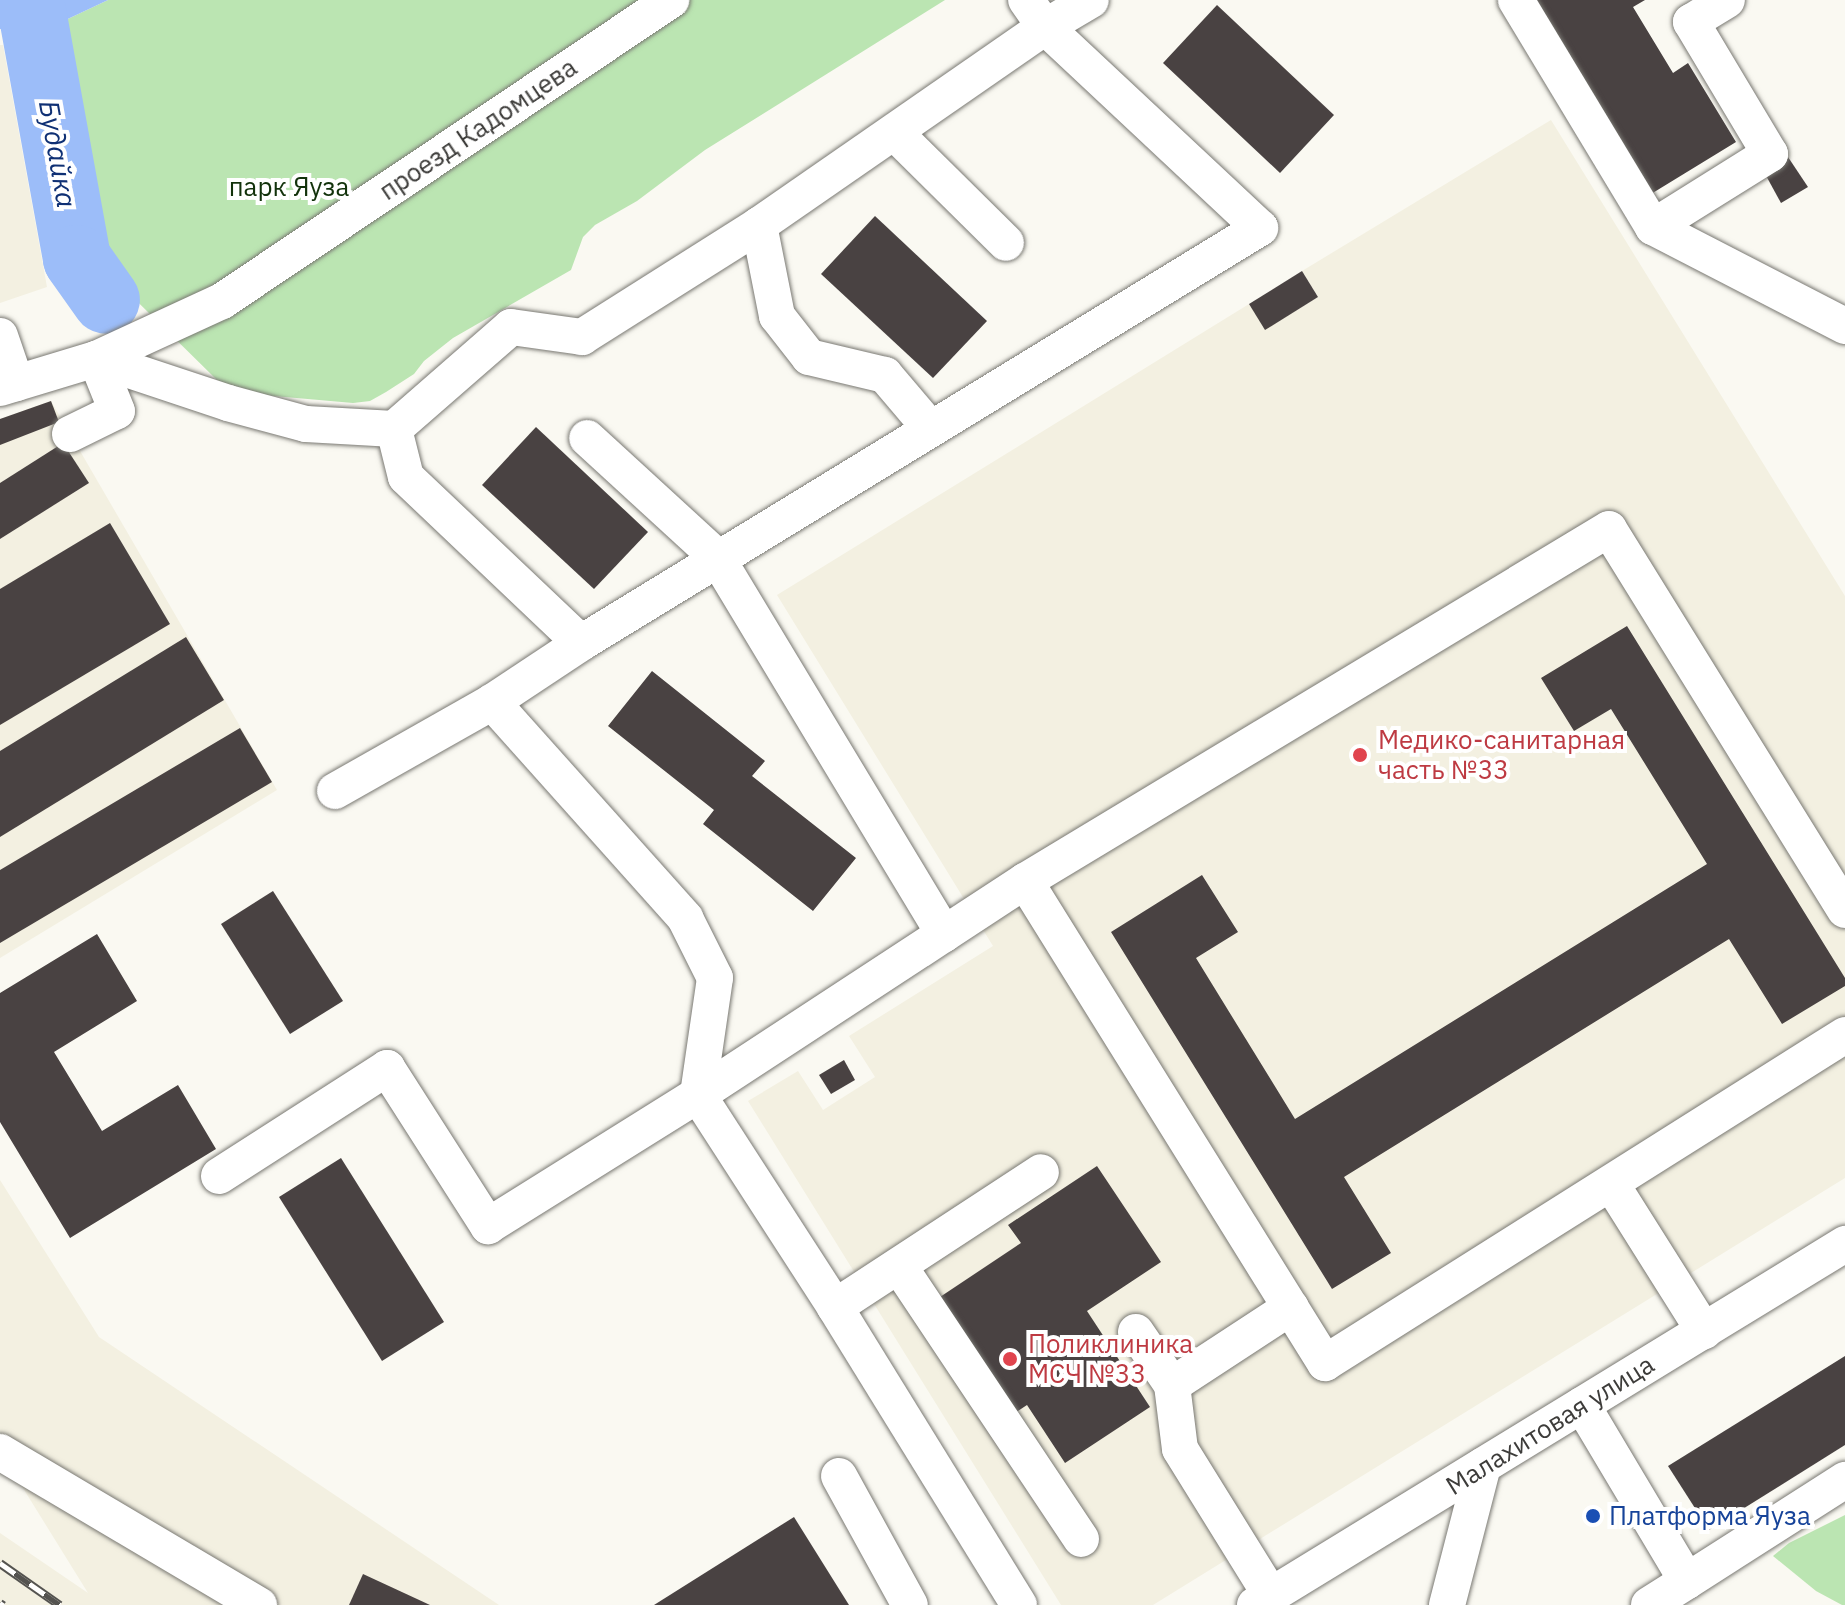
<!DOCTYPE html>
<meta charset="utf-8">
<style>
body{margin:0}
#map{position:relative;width:1845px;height:1605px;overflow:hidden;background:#faf9f2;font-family:"IBM Plex Sans",sans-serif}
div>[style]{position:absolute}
.built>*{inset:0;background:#f3f0e1}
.green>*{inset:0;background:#bbe5b2}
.water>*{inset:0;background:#9cbdf9}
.river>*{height:68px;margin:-34px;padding:0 34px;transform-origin:34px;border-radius:34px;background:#9cbdf9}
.building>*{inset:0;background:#494242}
.roads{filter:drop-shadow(0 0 2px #797872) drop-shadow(0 0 2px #797872)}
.minor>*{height:36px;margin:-18px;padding:0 18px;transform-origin:18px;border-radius:18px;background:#fff}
.rail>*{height:9px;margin-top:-4.5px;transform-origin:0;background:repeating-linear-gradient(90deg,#fff 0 18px,#545350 0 36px);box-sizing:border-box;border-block:2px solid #545350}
.dots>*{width:22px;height:22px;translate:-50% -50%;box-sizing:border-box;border:4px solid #fff;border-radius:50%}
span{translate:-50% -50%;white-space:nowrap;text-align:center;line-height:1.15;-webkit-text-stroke:8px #fff;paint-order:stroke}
.street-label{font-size:26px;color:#3d3c3a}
.park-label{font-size:26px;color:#12320b}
.health-label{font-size:26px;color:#be3a42}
.left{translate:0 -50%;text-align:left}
.transit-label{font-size:26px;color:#164399}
.water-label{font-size:28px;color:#0f3074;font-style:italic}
</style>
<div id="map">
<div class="built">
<i style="clip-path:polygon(0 45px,3px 45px,47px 287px,0 303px)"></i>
<i style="clip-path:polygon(1551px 120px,1845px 596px,1845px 1178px,1153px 1605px,1061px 1605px,748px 1101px,798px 1071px,823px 1110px,875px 1077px,849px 1036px,993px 946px,777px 595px,1249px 304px,1265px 329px,1318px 297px,1302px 271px)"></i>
<i style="clip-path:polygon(51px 401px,277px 790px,0 958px,0 419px)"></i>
<i style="clip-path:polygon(0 1180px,99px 1337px,499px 1605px,0 1605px,0 1533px,88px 1593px,0 1451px)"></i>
</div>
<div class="green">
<i style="clip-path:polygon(108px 0,945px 0,705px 150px,637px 201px,595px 225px,583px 237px,571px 270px,453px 338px,424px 361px,414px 374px,386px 392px,370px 401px,353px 403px,251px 394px,217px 380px,89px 254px,55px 25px)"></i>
<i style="clip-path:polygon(1845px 1515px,1845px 1605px,1842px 1605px,1816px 1591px,1773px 1556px,1789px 1543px)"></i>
</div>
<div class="water">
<i style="clip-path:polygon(0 0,108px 0,55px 25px,0 29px)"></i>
</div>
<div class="river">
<i style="left:30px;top:0;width:263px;rotate:79.7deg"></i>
<i style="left:77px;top:259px;width:50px;rotate:54.7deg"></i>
</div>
<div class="building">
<i style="clip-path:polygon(1534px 0,1645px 0,1633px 7px,1673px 73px,1688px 63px,1736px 142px,1651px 194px)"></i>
<i style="clip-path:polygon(1217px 5px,1334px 115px,1280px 173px,1163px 63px)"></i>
<i style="clip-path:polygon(1788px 157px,1808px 187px,1781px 203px,1764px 172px)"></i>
<i style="clip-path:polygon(875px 216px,987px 321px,933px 378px,821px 274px)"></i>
<i style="clip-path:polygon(1302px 271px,1318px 297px,1265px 330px,1249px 304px)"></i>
<i style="clip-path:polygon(51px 401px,59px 422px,0 445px,0 419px)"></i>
<i style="clip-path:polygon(536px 427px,648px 532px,594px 589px,482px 485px)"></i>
<i style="clip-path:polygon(63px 443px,89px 483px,0 539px,0 483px)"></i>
<i style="clip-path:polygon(110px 523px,170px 624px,0 725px,0 589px)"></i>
<i style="clip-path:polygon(1627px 626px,1845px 978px,1845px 986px,1782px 1024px,1729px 939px,1344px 1177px,1391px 1253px,1332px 1289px,1111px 932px,1202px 875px,1238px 932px,1196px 958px,1295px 1119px,1707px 864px,1611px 709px,1574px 731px,1541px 678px)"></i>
<i style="clip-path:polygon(186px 637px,224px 700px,0 837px,0 751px)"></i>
<i style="clip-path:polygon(652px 671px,765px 761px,752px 776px,856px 858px,813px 911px,703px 824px,714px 810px,608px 726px)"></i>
<i style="clip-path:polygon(240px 728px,272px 782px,0 943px,0 870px)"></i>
<i style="clip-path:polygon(273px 891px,343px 1001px,290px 1034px,221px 924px)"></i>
<i style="clip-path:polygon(97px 934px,137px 1001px,54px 1052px,102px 1131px,178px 1085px,216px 1149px,70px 1238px,0 1122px,0 993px)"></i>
<i style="clip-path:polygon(844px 1060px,855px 1080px,831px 1094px,819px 1075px)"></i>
<i style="clip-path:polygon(341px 1158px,444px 1322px,382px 1361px,279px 1197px)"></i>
<i style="clip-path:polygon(1097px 1166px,1161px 1262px,1087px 1311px,1150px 1407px,1065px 1463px,1027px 1405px,1007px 1418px,931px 1303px,1021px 1243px,1008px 1225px)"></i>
<i style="clip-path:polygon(1845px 1356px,1845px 1445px,1709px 1530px,1668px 1466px)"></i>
<i style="clip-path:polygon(794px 1517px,849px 1605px,654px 1605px)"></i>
<i style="clip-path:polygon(363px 1574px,430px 1605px,349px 1605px)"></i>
</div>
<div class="roads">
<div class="minor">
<i style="left:1516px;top:0;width:265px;rotate:58.9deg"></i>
<i style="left:1653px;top:227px;width:216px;rotate:27.3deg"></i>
<i style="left:895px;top:133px;width:156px;rotate:44.7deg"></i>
<i style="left:759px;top:225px;width:93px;rotate:78.8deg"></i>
<i style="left:777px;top:316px;width:52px;rotate:52deg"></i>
<i style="left:809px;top:357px;width:78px;rotate:13.3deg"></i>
<i style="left:885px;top:375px;width:70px;rotate:49.7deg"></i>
<i style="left:1653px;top:227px;width:138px;rotate:-32deg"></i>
<i style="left:1770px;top:154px;width:154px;rotate:-120.9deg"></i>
<i style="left:1691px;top:22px;width:42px;rotate:-31.4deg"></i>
<i style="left:0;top:336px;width:50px;rotate:71.2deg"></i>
<i style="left:96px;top:359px;width:139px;rotate:18.4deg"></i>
<i style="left:228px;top:403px;width:81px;rotate:15.1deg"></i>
<i style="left:306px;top:424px;width:88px;rotate:3.3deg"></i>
<i style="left:394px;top:429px;width:155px;rotate:-41.1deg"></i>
<i style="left:511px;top:327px;width:72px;rotate:8deg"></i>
<i style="left:582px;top:337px;width:209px;rotate:-32.3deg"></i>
<i style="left:759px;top:225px;width:348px;rotate:-34.7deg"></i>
<i style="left:1045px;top:27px;width:53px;rotate:-30.4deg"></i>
<i style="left:0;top:388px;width:100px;rotate:-16.8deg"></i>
<i style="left:96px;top:359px;width:139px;rotate:-24.7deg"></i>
<i style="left:222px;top:301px;width:541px;rotate:-33.84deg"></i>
<i style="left:394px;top:429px;width:49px;rotate:76deg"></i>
<i style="left:406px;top:477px;width:241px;rotate:43.5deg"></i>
<i style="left:581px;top:643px;width:796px;rotate:-31.43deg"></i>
<i style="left:1260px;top:228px;width:294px;rotate:-136.9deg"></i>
<i style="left:1045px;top:27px;width:33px;rotate:-125deg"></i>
<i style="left:70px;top:434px;width:52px;rotate:-26.1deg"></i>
<i style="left:117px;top:411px;width:56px;rotate:-112deg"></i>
<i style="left:492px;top:702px;width:290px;rotate:48.2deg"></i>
<i style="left:685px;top:918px;width:67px;rotate:63.4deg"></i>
<i style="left:715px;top:978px;width:118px;rotate:98.3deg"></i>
<i style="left:698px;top:1095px;width:252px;rotate:57.1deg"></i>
<i style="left:835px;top:1307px;width:350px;rotate:58.3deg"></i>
<i style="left:335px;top:791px;width:180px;rotate:-29.5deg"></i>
<i style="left:492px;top:702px;width:107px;rotate:-33.5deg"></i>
<i style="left:1845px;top:910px;width:448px;rotate:-121.8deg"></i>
<i style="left:1609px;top:529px;width:682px;rotate:148.92deg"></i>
<i style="left:1025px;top:881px;width:568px;rotate:58.1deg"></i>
<i style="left:1325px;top:1363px;width:615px;rotate:-32.24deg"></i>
<i style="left:944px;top:934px;width:97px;rotate:-33.2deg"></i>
<i style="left:219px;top:1176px;width:200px;rotate:-32.7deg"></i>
<i style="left:387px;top:1068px;width:188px;rotate:57.4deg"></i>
<i style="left:488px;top:1226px;width:248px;rotate:-32deg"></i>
<i style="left:698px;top:1095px;width:294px;rotate:-33.2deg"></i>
<i style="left:944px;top:934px;width:440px;rotate:-121.1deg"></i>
<i style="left:717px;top:557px;width:176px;rotate:-137.5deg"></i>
<i style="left:1612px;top:1185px;width:173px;rotate:57.8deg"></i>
<i style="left:899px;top:1266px;width:328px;rotate:56.3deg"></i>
<i style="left:835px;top:1307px;width:246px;rotate:-33.2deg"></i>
<i style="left:1136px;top:1332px;width:64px;rotate:55.8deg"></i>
<i style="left:1172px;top:1385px;width:64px;rotate:82.9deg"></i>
<i style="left:1180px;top:1449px;width:173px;rotate:58.2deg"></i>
<i style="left:1172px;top:1385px;width:142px;rotate:-33.2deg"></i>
<i style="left:1582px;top:1405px;width:205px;rotate:59.2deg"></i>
<i style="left:1687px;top:1581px;width:188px;rotate:-32.6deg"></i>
<i style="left:0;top:1452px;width:301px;rotate:30.6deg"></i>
<i style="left:839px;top:1476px;width:147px;rotate:61.2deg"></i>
<i style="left:1255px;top:1605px;width:692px;rotate:-31.46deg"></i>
<i style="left:1447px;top:1605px;width:144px;rotate:-75.5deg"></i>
<i style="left:1649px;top:1605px;width:45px;rotate:-32.3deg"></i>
</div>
</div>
<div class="rail">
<i style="left:0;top:1563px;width:73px;rotate:35deg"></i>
<i style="left:0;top:1603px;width:4px;rotate:34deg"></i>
</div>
<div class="dots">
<i style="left:1360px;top:755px;background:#e0444e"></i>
<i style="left:1010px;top:1359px;background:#e0444e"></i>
<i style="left:1593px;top:1516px;background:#1a4fb4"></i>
</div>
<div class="street-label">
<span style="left:478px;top:129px;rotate:-34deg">проезд Кадомцева</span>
<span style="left:1550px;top:1425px;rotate:-32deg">Малахитовая улица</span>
</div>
<div class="park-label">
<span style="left:289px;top:187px">парк Яуза</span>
</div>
<div class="health-label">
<span class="left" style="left:1378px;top:755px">Медико-санитарная<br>часть №33</span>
<span class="left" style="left:1028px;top:1359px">Поликлиника<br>МСЧ №33</span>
</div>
<div class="transit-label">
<span class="left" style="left:1609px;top:1516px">Платформа Яуза</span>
</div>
<div class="water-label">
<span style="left:58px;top:154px;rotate:80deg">Будайка</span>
</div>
</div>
